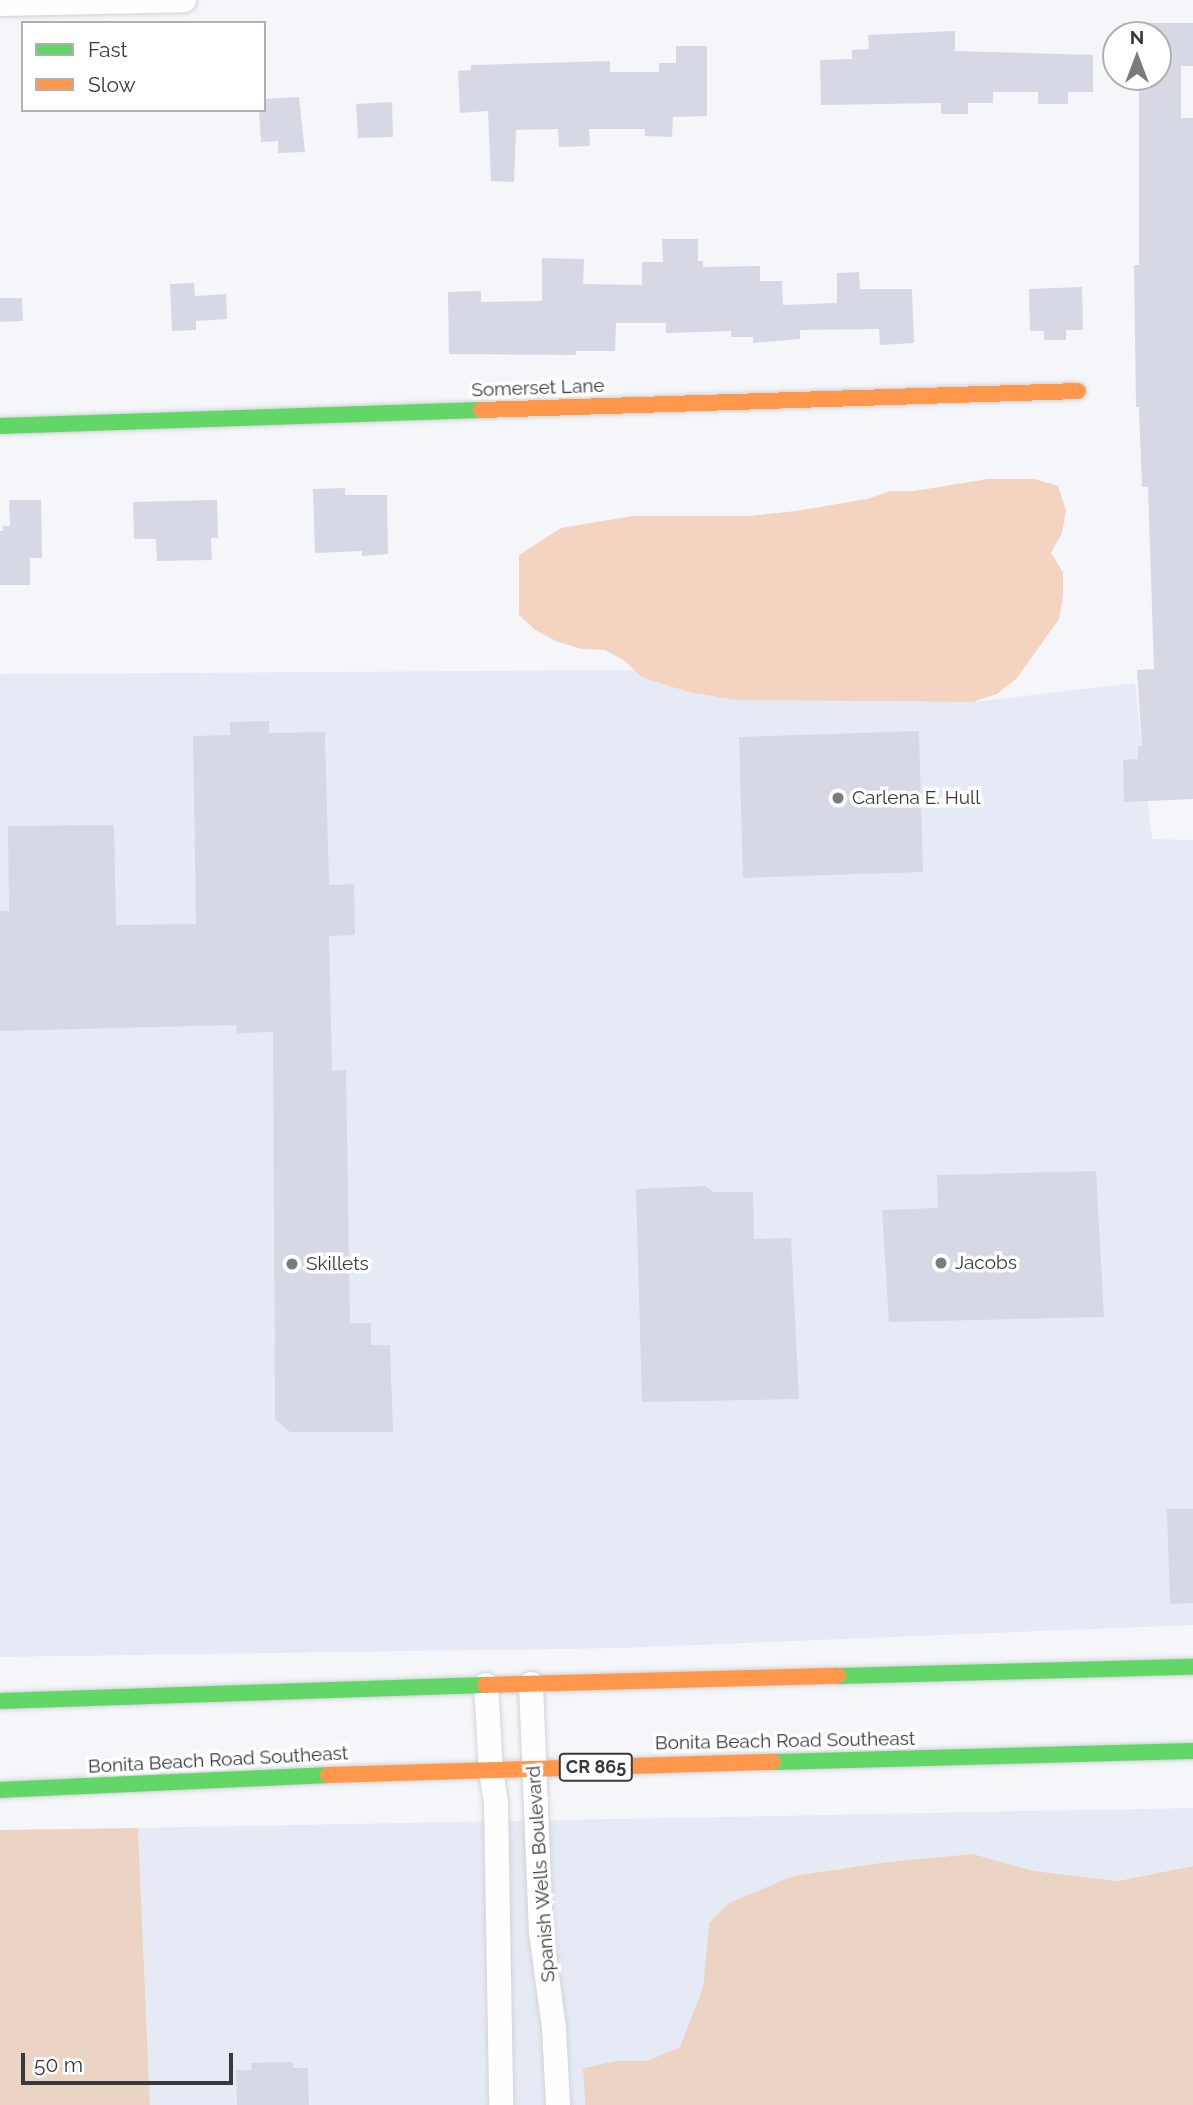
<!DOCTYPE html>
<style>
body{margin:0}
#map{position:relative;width:1193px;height:2105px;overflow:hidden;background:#f5f6fa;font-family:Raleway,sans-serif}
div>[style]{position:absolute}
.built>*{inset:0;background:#e6eaf4}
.forest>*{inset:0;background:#ecd4c5}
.water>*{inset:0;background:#f4d4c1}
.building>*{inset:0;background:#d6d9e3}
.roads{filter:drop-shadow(0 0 2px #d1d2d6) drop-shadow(0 0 2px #d1d2d6)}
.street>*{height:24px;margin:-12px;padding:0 12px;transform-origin:12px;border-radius:12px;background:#fefefe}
.fast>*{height:16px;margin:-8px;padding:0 8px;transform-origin:8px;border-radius:8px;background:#63d668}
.slow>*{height:16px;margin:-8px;padding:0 8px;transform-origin:8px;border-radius:8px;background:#ff974d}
.dots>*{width:19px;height:19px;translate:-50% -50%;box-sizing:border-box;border:4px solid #fff;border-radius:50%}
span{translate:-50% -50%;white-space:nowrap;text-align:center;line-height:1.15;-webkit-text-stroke:7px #fff;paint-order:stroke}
.shield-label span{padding:2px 5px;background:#fff;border:2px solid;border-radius:5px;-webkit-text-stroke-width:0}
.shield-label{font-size:18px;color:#37393f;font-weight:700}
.street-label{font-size:19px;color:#37393f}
.poi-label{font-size:19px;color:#37393f}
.left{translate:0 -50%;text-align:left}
.legend{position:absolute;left:21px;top:21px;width:245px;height:91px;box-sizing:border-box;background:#fff;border:2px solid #afb0b2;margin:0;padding:9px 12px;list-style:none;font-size:21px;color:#37393f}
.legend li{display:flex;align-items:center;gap:14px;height:35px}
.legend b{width:35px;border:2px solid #afb0b2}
.north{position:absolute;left:1102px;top:21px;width:70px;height:70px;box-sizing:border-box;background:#fff;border:2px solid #afb0b2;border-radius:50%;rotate:0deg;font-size:19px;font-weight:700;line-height:28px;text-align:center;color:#37393f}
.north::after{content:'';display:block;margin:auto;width:24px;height:32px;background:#7a7b80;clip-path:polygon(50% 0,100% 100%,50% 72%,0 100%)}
.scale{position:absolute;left:21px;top:2053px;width:212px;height:32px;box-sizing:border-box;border:4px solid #37393f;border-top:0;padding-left:9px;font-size:21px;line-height:24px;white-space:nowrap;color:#37393f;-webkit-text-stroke:5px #fff;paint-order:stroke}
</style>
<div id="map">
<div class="built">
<i style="clip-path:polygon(634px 670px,641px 677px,688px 692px,735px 700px,974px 702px,1135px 683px,1152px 839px,1193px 840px,1193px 1625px,620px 1648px,0 1657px,0 674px)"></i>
<i style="clip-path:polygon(1193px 1808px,1193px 1866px,1118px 1881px,1034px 1871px,973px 1854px,887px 1862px,793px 1876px,729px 1903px,709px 1923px,703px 1987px,680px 2047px,647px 2061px,616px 2061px,583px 2068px,585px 2105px,150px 2105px,138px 1828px)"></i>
</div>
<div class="forest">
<i style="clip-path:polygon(138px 1828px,150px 2105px,0 2105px,0 1830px)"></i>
<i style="clip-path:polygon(973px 1854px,1034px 1871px,1118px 1881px,1193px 1866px,1193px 2105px,585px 2105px,583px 2068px,616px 2061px,647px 2061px,680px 2047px,703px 1987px,709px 1923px,729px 1903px,793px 1876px,887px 1862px)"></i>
</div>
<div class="water">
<i style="clip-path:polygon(988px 479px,1035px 479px,1058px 486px,1066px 510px,1062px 533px,1051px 553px,1063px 572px,1063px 596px,1059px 619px,1017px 678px,997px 694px,973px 702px,735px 700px,688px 692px,641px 677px,625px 661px,605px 650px,582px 649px,558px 642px,535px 630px,519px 615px,519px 555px,561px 528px,632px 516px,749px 516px,796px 511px,867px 499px,890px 491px,914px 491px)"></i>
</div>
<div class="building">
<i style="clip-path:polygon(1138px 23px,1193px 23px,1193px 66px,1181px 66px,1181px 118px,1193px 118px,1193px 799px,1124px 802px,1123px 760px,1138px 759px,1138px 746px,1142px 746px,1137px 670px,1154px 669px,1148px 487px,1142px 487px,1139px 407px,1136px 407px,1134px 265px,1139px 265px,1139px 77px,1158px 77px,1158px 35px,1138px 35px)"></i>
<i style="clip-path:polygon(955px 31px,955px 51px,1093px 55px,1093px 92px,1068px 92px,1068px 104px,1038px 104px,1038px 92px,993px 92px,993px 103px,968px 103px,968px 114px,941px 114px,941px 103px,821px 105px,820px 60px,852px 59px,852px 50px,869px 49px,868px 35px)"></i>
<i style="clip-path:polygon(676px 46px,707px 46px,707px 116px,673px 117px,672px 137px,645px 136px,645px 129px,589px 129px,590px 146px,559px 147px,558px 129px,516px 130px,514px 182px,491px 181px,488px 111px,460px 113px,458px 71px,471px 70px,471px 65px,610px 61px,610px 72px,659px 72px,659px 63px,676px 63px)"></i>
<i style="clip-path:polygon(299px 97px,305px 152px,278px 153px,278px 141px,261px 142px,259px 110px,264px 110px,264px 99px)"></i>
<i style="clip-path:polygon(392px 102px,393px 137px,358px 138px,356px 104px)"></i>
<i style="clip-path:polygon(662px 239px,698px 239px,698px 261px,703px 261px,703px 267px,760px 266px,760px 281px,782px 281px,783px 305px,837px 303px,837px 273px,859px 272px,860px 289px,912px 289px,914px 343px,880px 345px,879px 329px,800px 330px,800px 339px,753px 343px,753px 337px,731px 337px,731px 331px,666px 333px,666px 323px,616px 323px,615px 351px,576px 351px,576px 355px,449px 354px,448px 292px,481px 291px,481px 302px,542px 301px,542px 258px,584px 259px,583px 284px,642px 285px,642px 262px,663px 262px)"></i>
<i style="clip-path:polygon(194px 283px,195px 296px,226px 294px,227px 319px,196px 321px,196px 330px,172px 331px,170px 284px)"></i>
<i style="clip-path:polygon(1082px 287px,1083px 330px,1066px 330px,1066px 340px,1044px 340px,1044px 331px,1030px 331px,1029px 289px)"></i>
<i style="clip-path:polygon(0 298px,22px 298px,23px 321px,0 322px)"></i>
<i style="clip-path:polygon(345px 488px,345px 495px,387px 495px,388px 554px,362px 556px,362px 551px,315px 553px,313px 489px)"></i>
<i style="clip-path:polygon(9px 500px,41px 500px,42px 558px,30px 558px,30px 585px,0 585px,0 531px,3px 531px,3px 526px,10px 526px)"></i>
<i style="clip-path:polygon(217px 500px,218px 538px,211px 538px,212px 560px,157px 561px,156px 539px,134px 539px,133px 502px)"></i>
<i style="clip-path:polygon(269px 721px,269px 733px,325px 732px,329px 885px,354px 884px,355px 935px,329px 936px,332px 1071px,346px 1070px,350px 1323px,371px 1323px,371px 1345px,390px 1345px,393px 1432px,290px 1432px,275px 1419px,273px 1032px,237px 1033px,236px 1025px,0 1031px,0 911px,9px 911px,8px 826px,114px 825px,116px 925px,196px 924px,193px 736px,230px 735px,230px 722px)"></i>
<i style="clip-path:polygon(919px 731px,923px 872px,743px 878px,739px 737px)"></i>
<i style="clip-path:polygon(1096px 1171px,1104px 1317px,889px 1322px,882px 1210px,938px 1208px,937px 1175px)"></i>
<i style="clip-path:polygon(705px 1186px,714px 1192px,753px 1192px,754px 1239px,791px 1238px,799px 1399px,642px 1402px,636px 1189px)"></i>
<i style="clip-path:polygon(1167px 1509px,1193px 1509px,1193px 1603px,1170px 1604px)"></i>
<i style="clip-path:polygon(281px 2062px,293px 2062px,293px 2068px,308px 2068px,309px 2105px,237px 2105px,236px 2070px,252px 2070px,251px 2063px)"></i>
</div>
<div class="roads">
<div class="street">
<i style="left:0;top:4px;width:184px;rotate:-1.2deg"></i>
<i style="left:531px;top:1684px;width:248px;rotate:87.7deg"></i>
<i style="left:541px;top:1932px;width:97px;rotate:82.3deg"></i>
<i style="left:554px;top:2028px;width:77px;rotate:87deg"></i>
<i style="left:486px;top:1685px;width:86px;rotate:86.7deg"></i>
<i style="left:491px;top:1771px;width:33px;rotate:81deg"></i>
<i style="left:496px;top:1804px;width:301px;rotate:89deg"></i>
</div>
<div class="fast">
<i style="left:0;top:426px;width:481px;rotate:-1.9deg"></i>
<i style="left:838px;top:1676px;width:355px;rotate:-1.5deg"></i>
<i style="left:0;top:1701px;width:485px;rotate:-1.9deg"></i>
<i style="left:773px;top:1762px;width:420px;rotate:-1.5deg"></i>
<i style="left:0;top:1790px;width:328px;rotate:-2.6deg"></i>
</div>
<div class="slow">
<i style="left:481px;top:410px;width:597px;rotate:-1.82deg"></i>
<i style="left:485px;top:1685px;width:353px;rotate:-1.5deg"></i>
<i style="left:328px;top:1775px;width:445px;rotate:-1.7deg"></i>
</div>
</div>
<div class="dots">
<i style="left:838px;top:798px;background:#7a7b80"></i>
<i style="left:941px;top:1263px;background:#7a7b80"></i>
<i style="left:292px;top:1264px;background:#7a7b80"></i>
</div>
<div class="shield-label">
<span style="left:596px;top:1767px">CR 865</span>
</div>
<div class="street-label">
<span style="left:538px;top:388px;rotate:-2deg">Somerset Lane</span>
<span style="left:785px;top:1741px;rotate:-1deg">Bonita Beach Road Southeast</span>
<span style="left:218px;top:1760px;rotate:-3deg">Bonita Beach Road Southeast</span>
<span style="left:541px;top:1874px;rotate:-94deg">Spanish Wells Boulevard</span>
</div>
<div class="poi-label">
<span class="left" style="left:852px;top:798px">Carlena E. Hull</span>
<span class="left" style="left:955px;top:1263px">Jacobs</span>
<span class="left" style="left:306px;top:1264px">Skillets</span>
</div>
<ul class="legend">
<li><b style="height:9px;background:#63d668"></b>Fast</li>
<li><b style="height:9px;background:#ff974d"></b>Slow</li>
</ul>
<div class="north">N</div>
<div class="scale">50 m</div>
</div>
